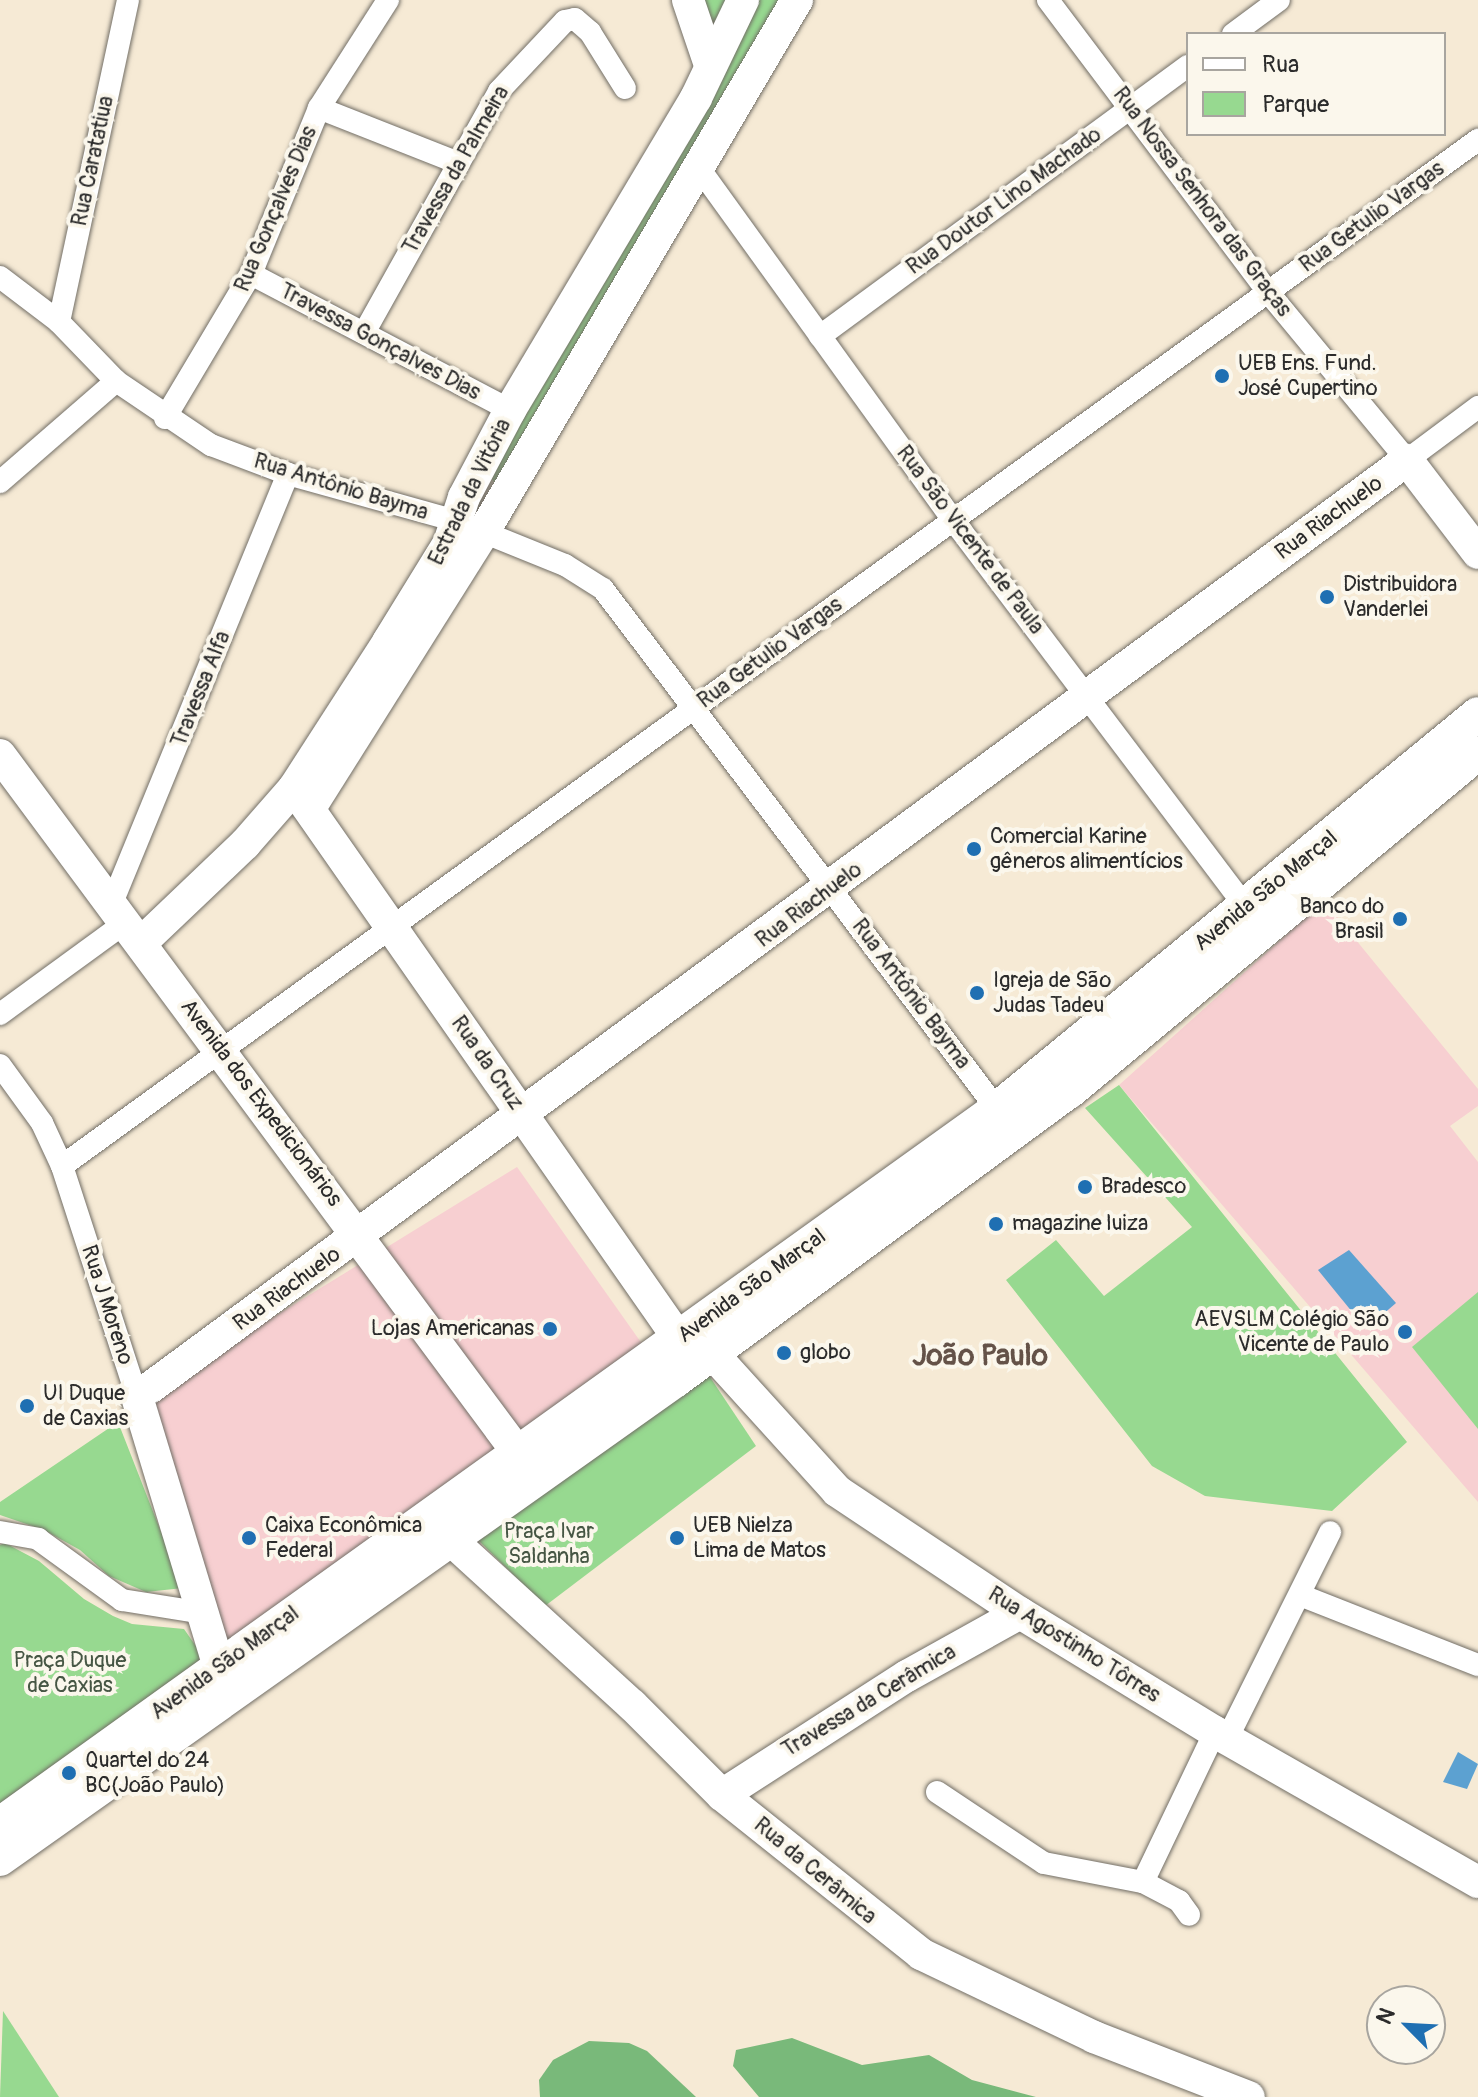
<!DOCTYPE html>
<meta charset="utf-8">
<style>
body{margin:0}
#map{position:relative;width:1478px;height:2097px;overflow:hidden;background:#f6ead5;font-family:Pangolin,sans-serif}
div>[style]{position:absolute}
.built>*{inset:0;background:#f7cfd1}
.green>*{inset:0;background:#97d990}
.forest>*{inset:0;background:#79b97a}
.water>*{inset:0;background:#5ca1d1}
.roads{filter:drop-shadow(0 0 2px #726e66) drop-shadow(0 0 2px #726e66)}
.street>*{height:22px;margin:-11px;padding:0 11px;transform-origin:11px;border-radius:11px;background:#fff}
.secondary>*{height:32px;margin:-16px;padding:0 16px;transform-origin:16px;border-radius:16px;background:#fff}
.primary>*{height:34px;margin:-17px;padding:0 17px;transform-origin:17px;border-radius:17px;background:#fff}
.dots>*{width:22px;height:22px;translate:-50% -50%;box-sizing:border-box;border:4px solid #fbf7ec;border-radius:50%}
span{translate:-50% -50%;white-space:nowrap;text-align:center;line-height:1.15;-webkit-text-stroke:8px #fbf7ec;paint-order:stroke}
.street-label{font-size:22px;color:#2b2b2b}
.poi-label{font-size:22px;color:#2b2b2b}
.left{translate:0 -50%;text-align:left}
.right{translate:-100% -50%;text-align:right}
.park-label{font-size:22px;color:#465644}
.district-label{font-size:30px;color:#645248;font-weight:700}
.legend{position:absolute;left:1186px;top:32px;width:260px;height:104px;box-sizing:border-box;background:#fbf7ec;border:2px solid #a8a59f;margin:0;padding:10px 14px;list-style:none;font-size:24px;color:#2b2b2b}
.legend li{display:flex;align-items:center;gap:16px;height:40px}
.legend b{width:40px;border:2px solid #a8a59f}
.north{position:absolute;left:1366px;top:1985px;width:80px;height:80px;box-sizing:border-box;background:#fbf7ec;border:2px solid #a8a59f;border-radius:50%;rotate:294deg;font-size:22px;font-weight:700;line-height:32px;text-align:center;color:#2b2b2b}
.north::after{content:'';display:block;margin:auto;width:28px;height:36px;background:#1f6fb2;clip-path:polygon(50% 0,100% 100%,50% 72%,0 100%)}
</style>
<div id="map">
<div class="built">
<i style="clip-path:polygon(1324px 901px,1478px 1089px,1478px 1106px,1450px 1126px,1478px 1162px,1478px 1502px,1119px 1085px)"></i>
<i style="clip-path:polygon(517px 1167px,645px 1348px,226px 1643px,152px 1392px)"></i>
</div>
<div class="green">
<i style="clip-path:polygon(693px 0,730px 0,712px 26px)"></i>
<i style="clip-path:polygon(751px 0,789px 0,496px 484px,489px 476px)"></i>
<i style="clip-path:polygon(1119px 1085px,1407px 1442px,1332px 1511px,1205px 1496px,1152px 1466px,1006px 1280px,1056px 1240px,1104px 1296px,1192px 1227px,1085px 1108px)"></i>
<i style="clip-path:polygon(1478px 1292px,1478px 1429px,1412px 1347px)"></i>
<i style="clip-path:polygon(708px 1374px,756px 1446px,545px 1606px,476px 1538px)"></i>
<i style="clip-path:polygon(118px 1422px,183px 1588px,146px 1592px,109px 1576px,80px 1550px,44px 1530px,0 1515px,0 1502px)"></i>
<i style="clip-path:polygon(5px 1543px,39px 1561px,84px 1599px,113px 1616px,132px 1624px,184px 1629px,200px 1652px,199px 1662px,0 1804px,0 1545px)"></i>
<i style="clip-path:polygon(3px 2011px,59px 2097px,0 2097px)"></i>
</div>
<div class="forest">
<i style="clip-path:polygon(792px 2038px,862px 2065px,929px 2055px,972px 2080px,1036px 2097px,759px 2097px,733px 2066px,736px 2050px)"></i>
<i style="clip-path:polygon(589px 2041px,629px 2043px,647px 2051px,696px 2097px,540px 2097px,539px 2080px,553px 2060px)"></i>
</div>
<div class="water">
<i style="clip-path:polygon(1349px 1250px,1396px 1303px,1366px 1329px,1318px 1270px)"></i>
<i style="clip-path:polygon(1458px 1752px,1478px 1764px,1467px 1789px,1443px 1782px)"></i>
</div>
<div class="roads">
<div class="street">
<i style="left:1048px;top:0;width:366px;rotate:53deg"></i>
<i style="left:1268px;top:292px;width:218px;rotate:50.4deg"></i>
<i style="left:1407px;top:460px;width:89px;rotate:-36.7deg"></i>
<i style="left:1233px;top:34px;width:57px;rotate:-36.5deg"></i>
<i style="left:319px;top:108px;width:147px;rotate:21.5deg"></i>
<i style="left:699px;top:168px;width:434px;rotate:54.2deg"></i>
<i style="left:953px;top:520px;width:486px;rotate:52.9deg"></i>
<i style="left:251px;top:274px;width:293px;rotate:27.7deg"></i>
<i style="left:0;top:277px;width:74px;rotate:37.3deg"></i>
<i style="left:59px;top:322px;width:82px;rotate:46deg"></i>
<i style="left:116px;top:381px;width:115px;rotate:34deg"></i>
<i style="left:211px;top:445px;width:82px;rotate:20.6deg"></i>
<i style="left:288px;top:474px;width:174px;rotate:15.6deg"></i>
<i style="left:456px;top:521px;width:118px;rotate:22deg"></i>
<i style="left:565px;top:565px;width:45px;rotate:32.3deg"></i>
<i style="left:603px;top:589px;width:652px;rotate:52.85deg"></i>
<i style="left:59px;top:322px;width:329px;rotate:-77.9deg"></i>
<i style="left:364px;top:333px;width:277px;rotate:-60.8deg"></i>
<i style="left:499px;top:91px;width:96px;rotate:-46.7deg"></i>
<i style="left:565px;top:21px;width:10px;rotate:-11deg"></i>
<i style="left:575px;top:19px;width:20px;rotate:41deg"></i>
<i style="left:590px;top:32px;width:66px;rotate:58deg"></i>
<i style="left:820px;top:336px;width:456px;rotate:-36.3deg"></i>
<i style="left:165px;top:418px;width:168px;rotate:-59.2deg"></i>
<i style="left:251px;top:274px;width:179px;rotate:-67.7deg"></i>
<i style="left:319px;top:108px;width:128px;rotate:-57.4deg"></i>
<i style="left:0;top:482px;width:154px;rotate:-41deg"></i>
<i style="left:112px;top:903px;width:464px;rotate:-67.7deg"></i>
<i style="left:0;top:1014px;width:156px;rotate:-36.1deg"></i>
<i style="left:0;top:1065px;width:72px;rotate:54.1deg"></i>
<i style="left:42px;top:1123px;width:47px;rotate:65.1deg"></i>
<i style="left:62px;top:1166px;width:243px;rotate:72deg"></i>
<i style="left:137px;top:1397px;width:13px;rotate:-32deg"></i>
<i style="left:62px;top:1166px;width:1749px;rotate:-35.93deg"></i>
<i style="left:0;top:1532px;width:39px;rotate:10deg"></i>
<i style="left:38px;top:1539px;width:104px;rotate:36deg"></i>
<i style="left:122px;top:1600px;width:82px;rotate:9.1deg"></i>
<i style="left:1300px;top:1595px;width:191px;rotate:21.5deg"></i>
<i style="left:1227px;top:1739px;width:231px;rotate:-63.5deg"></i>
<i style="left:937px;top:1792px;width:128px;rotate:33.6deg"></i>
<i style="left:1044px;top:1863px;width:101px;rotate:10.9deg"></i>
<i style="left:1143px;top:1882px;width:41px;rotate:27.8deg"></i>
<i style="left:1179px;top:1901px;width:17px;rotate:54deg"></i>
<i style="left:1143px;top:1882px;width:166px;rotate:-64.4deg"></i>
</div>
<div class="secondary">
<i style="left:688px;top:0;width:69px;rotate:71.3deg"></i>
<i style="left:0;top:755px;width:869px;rotate:53.42deg"></i>
<i style="left:294px;top:788px;width:672px;rotate:55.06deg"></i>
<i style="left:679px;top:1339px;width:36px;rotate:23deg"></i>
<i style="left:712px;top:1353px;width:186px;rotate:47.8deg"></i>
<i style="left:837px;top:1491px;width:220px;rotate:33.7deg"></i>
<i style="left:1020px;top:1613px;width:228px;rotate:31.4deg"></i>
<i style="left:1215px;top:1732px;width:303px;rotate:29.7deg"></i>
<i style="left:310px;top:808px;width:325px;rotate:-57.8deg"></i>
<i style="left:483px;top:533px;width:619px;rotate:-59.5deg"></i>
<i style="left:141px;top:943px;width:144px;rotate:-43.6deg"></i>
<i style="left:245px;top:844px;width:74px;rotate:-48.8deg"></i>
<i style="left:294px;top:788px;width:174px;rotate:-57.2deg"></i>
<i style="left:388px;top:642px;width:116px;rotate:-58.4deg"></i>
<i style="left:449px;top:543px;width:48px;rotate:-71.9deg"></i>
<i style="left:464px;top:497px;width:98px;rotate:-62.1deg"></i>
<i style="left:510px;top:410px;width:363px;rotate:-59.2deg"></i>
<i style="left:696px;top:98px;width:109px;rotate:-64.4deg"></i>
<i style="left:151px;top:1387px;width:1561px;rotate:-36.43deg"></i>
<i style="left:1407px;top:460px;width:117px;rotate:52.6deg"></i>
<i style="left:137px;top:1397px;width:282px;rotate:73.1deg"></i>
<i style="left:450px;top:1539px;width:246px;rotate:42.4deg"></i>
<i style="left:632px;top:1705px;width:127px;rotate:45deg"></i>
<i style="left:722px;top:1795px;width:255px;rotate:38.6deg"></i>
<i style="left:921px;top:1954px;width:192px;rotate:25.6deg"></i>
<i style="left:1094px;top:2037px;width:166px;rotate:21.2deg"></i>
<i style="left:722px;top:1795px;width:220px;rotate:-32.8deg"></i>
<i style="left:907px;top:1676px;width:129px;rotate:-29.1deg"></i>
</div>
<div class="primary">
<i style="left:0;top:1824px;width:1227px;rotate:-35.65deg"></i>
<i style="left:997px;top:1109px;width:622px;rotate:-39.39deg"></i>
<i style="left:0;top:1859px;width:829px;rotate:-35.32deg"></i>
<i style="left:676px;top:1380px;width:489px;rotate:-36.3deg"></i>
<i style="left:1070px;top:1091px;width:530px;rotate:-39.64deg"></i>
</div>
</div>
<div class="dots">
<i style="left:1222px;top:376px;background:#1f6fb2"></i>
<i style="left:1327px;top:597px;background:#1f6fb2"></i>
<i style="left:974px;top:849px;background:#1f6fb2"></i>
<i style="left:1400px;top:919px;background:#1f6fb2"></i>
<i style="left:977px;top:993px;background:#1f6fb2"></i>
<i style="left:1085px;top:1187px;background:#1f6fb2"></i>
<i style="left:996px;top:1224px;background:#1f6fb2"></i>
<i style="left:550px;top:1329px;background:#1f6fb2"></i>
<i style="left:1405px;top:1332px;background:#1f6fb2"></i>
<i style="left:784px;top:1353px;background:#1f6fb2"></i>
<i style="left:27px;top:1406px;background:#1f6fb2"></i>
<i style="left:249px;top:1538px;background:#1f6fb2"></i>
<i style="left:677px;top:1538px;background:#1f6fb2"></i>
<i style="left:69px;top:1773px;background:#1f6fb2"></i>
</div>
<div class="street-label">
<span style="left:93px;top:161px;rotate:-78deg">Rua Caratatiua</span>
<span style="left:456px;top:170px;rotate:-60deg">Travessa da Palmeira</span>
<span style="left:1004px;top:201px;rotate:-36deg">Rua Doutor Lino Machado</span>
<span style="left:1202px;top:202px;rotate:53deg">Rua Nossa Senhora das Graças</span>
<span style="left:276px;top:209px;rotate:-67deg">Rua Gonçalves Dias</span>
<span style="left:1372px;top:217px;rotate:-36deg">Rua Getulio Vargas</span>
<span style="left:380px;top:342px;rotate:28deg">Travessa Gonçalves Dias</span>
<span style="left:341px;top:487px;rotate:17deg">Rua Antônio Bayma</span>
<span style="left:470px;top:492px;rotate:-64deg">Estrada da Vitória</span>
<span style="left:1329px;top:518px;rotate:-36deg">Rua Riachuelo</span>
<span style="left:970px;top:540px;rotate:53deg">Rua São Vicente de Paula</span>
<span style="left:770px;top:653px;rotate:-36deg">Rua Getulio Vargas</span>
<span style="left:201px;top:689px;rotate:-68deg">Travessa Alfa</span>
<span style="left:1266px;top:891px;rotate:-39deg">Avenida São Marçal</span>
<span style="left:809px;top:905px;rotate:-37deg">Rua Riachuelo</span>
<span style="left:911px;top:994px;rotate:53deg">Rua Antônio Bayma</span>
<span style="left:487px;top:1063px;rotate:55deg">Rua da Cruz</span>
<span style="left:261px;top:1103px;rotate:53deg">Avenida dos Expedicionários</span>
<span style="left:752px;top:1286px;rotate:-36deg">Avenida São Marçal</span>
<span style="left:287px;top:1289px;rotate:-36deg">Rua Riachuelo</span>
<span style="left:107px;top:1305px;rotate:72deg">Rua J Moreno</span>
<span style="left:1074px;top:1645px;rotate:32deg">Rua Agostinho Tôrres</span>
<span style="left:225px;top:1663px;rotate:-36deg">Avenida São Marçal</span>
<span style="left:869px;top:1701px;rotate:-31deg">Travessa da Cerâmica</span>
<span style="left:815px;top:1871px;rotate:40deg">Rua da Cerâmica</span>
</div>
<div class="poi-label">
<span class="left" style="left:1238px;top:376px">UEB Ens. Fund.<br>José Cupertino</span>
<span class="left" style="left:1343px;top:597px">Distribuidora<br>Vanderlei</span>
<span class="left" style="left:990px;top:849px">Comercial Karine<br>gêneros alimentícios</span>
<span class="right" style="left:1384px;top:919px">Banco do<br>Brasil</span>
<span class="left" style="left:993px;top:993px">Igreja de São<br>Judas Tadeu</span>
<span class="left" style="left:1101px;top:1187px">Bradesco</span>
<span class="left" style="left:1012px;top:1224px">magazine luiza</span>
<span class="right" style="left:1389px;top:1332px">AEVSLM Colégio São<br>Vicente de Paulo</span>
<span class="right" style="left:534px;top:1329px">Lojas Americanas</span>
<span class="left" style="left:800px;top:1353px">globo</span>
<span class="left" style="left:43px;top:1406px">UI Duque<br>de Caxias</span>
<span class="left" style="left:265px;top:1538px">Caixa Econômica<br>Federal</span>
<span class="left" style="left:693px;top:1538px">UEB Nielza<br>Lima de Matos</span>
<span class="left" style="left:85px;top:1773px">Quartel do 24<br>BC(João Paulo)</span>
</div>
<div class="park-label">
<span style="left:549px;top:1544px">Praça Ivar<br>Saldanha</span>
<span style="left:70px;top:1673px">Praça Duque<br>de Caxias</span>
</div>
<div class="district-label">
<span style="left:980px;top:1356px">João Paulo</span>
</div>
<ul class="legend">
<li><b style="height:10px;background:#fff"></b>Rua</li>
<li><b style="height:22px;background:#97d990"></b>Parque</li>
</ul>
<div class="north">N</div>
</div>
